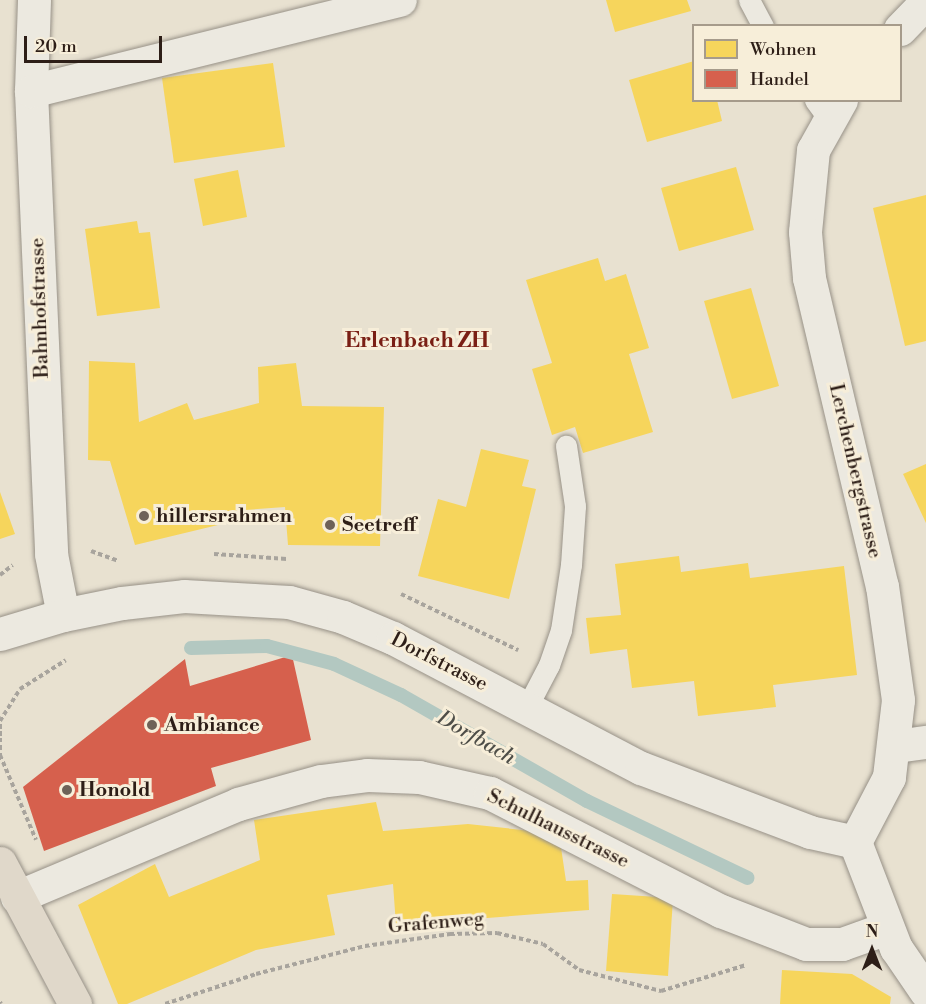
<!DOCTYPE html>
<style>
body{margin:0}
#map{position:relative;width:926px;height:1004px;overflow:hidden;background:#e8e1d0;font-family:"Libre Bodoni",serif}
div>[style]{position:absolute}
.homes>*{inset:0;background:#f6d55c}
.shops>*{inset:0;background:#d6604d}
.stream>*{height:14px;margin:-7px;padding:0 7px;transform-origin:7px;border-radius:7px;background:#b3c8c1}
.path>*{height:4px;margin-top:-2px;transform-origin:0;background:repeating-linear-gradient(90deg,#a8a49d 0 4.5px,transparent 0 7.5px)}
.roads{filter:drop-shadow(0 0 2px #979187) drop-shadow(0 0 2px #979187)}
.lane>*{height:21px;margin:-10.5px;padding:0 10.5px;transform-origin:10.5px;border-radius:10.5px;background:#ece9e0}
.street>*{height:33px;margin:-16.5px;padding:0 16.5px;transform-origin:16.5px;border-radius:16.5px;background:#ece9e0}
.primary>*{height:33px;margin:-16.5px;padding:0 16.5px;transform-origin:16.5px;border-radius:16.5px;background:#e0d8ca}
.rail>*{height:4.5px;margin-top:-2.25px;transform-origin:0;background:repeating-linear-gradient(90deg,#a8a49d 0 10px,transparent 0 20px)}
.bridges{filter:drop-shadow(0 0 2px #979187) drop-shadow(0 0 2px #979187)}
.street-bridge>*{height:33px;margin:-16.5px;padding:0 16.5px;transform-origin:16.5px;border-radius:16.5px;background:#ece9e0}
.dots>*{width:16px;height:16px;translate:-50% -50%;box-sizing:border-box;border:3px solid #f7eed9;border-radius:50%}
span{translate:-50% -50%;white-space:nowrap;text-align:center;line-height:1.15;-webkit-text-stroke:6px #f7eed9;paint-order:stroke}
.street-label{font-size:20px;color:#2d1e17}
.poi-label{font-size:20px;color:#2d1e17;font-weight:700}
.left{translate:0 -50%;text-align:left}
.water-label{font-size:21px;color:#4e4e48;font-style:italic}
.quarter-label{font-size:22px;color:#7a1f14;font-weight:700}
.legend{position:absolute;left:692px;top:24px;width:210px;height:78px;box-sizing:border-box;background:#f7eed9;border:2px solid #a69b8b;margin:0;padding:8px 10px;list-style:none;font-size:18px;color:#2d1e17}
.legend li{display:flex;align-items:center;gap:12px;height:30px}
.legend b{width:30px;border:2px solid #a69b8b}
.north{position:absolute;left:842px;top:920px;width:60px;height:60px;-webkit-text-stroke:4px #f7eed9;paint-order:stroke;rotate:0deg;font-size:16px;font-weight:700;line-height:24px;text-align:center;color:#2d1e17}
.north::after{content:'';display:block;margin:auto;width:21px;height:27px;background:#2d1e17;clip-path:polygon(50% 0,100% 100%,50% 72%,0 100%)}
.scale{position:absolute;left:24px;top:36px;width:138px;height:27px;box-sizing:border-box;border:3px solid #2d1e17;border-top:0;padding-left:8px;font-size:18px;line-height:21px;white-space:nowrap;color:#2d1e17;-webkit-text-stroke:4px #f7eed9;paint-order:stroke}
</style>
<div id="map">
<div class="homes">
<i style="clip-path:polygon(606px 0,687px 0,691px 11px,615px 32px)"></i>
<i style="clip-path:polygon(694px 61px,694px 100px,717px 100px,722px 121px,647px 142px,629px 80px)"></i>
<i style="clip-path:polygon(273px 63px,285px 147px,174px 163px,162px 78px)"></i>
<i style="clip-path:polygon(736px 167px,754px 230px,679px 251px,661px 188px)"></i>
<i style="clip-path:polygon(238px 170px,247px 217px,203px 226px,194px 179px)"></i>
<i style="clip-path:polygon(926px 195px,926px 341px,905px 346px,873px 208px)"></i>
<i style="clip-path:polygon(137px 221px,139px 233px,150px 232px,160px 308px,97px 316px,85px 229px)"></i>
<i style="clip-path:polygon(598px 258px,605px 281px,626px 274px,649px 348px,629px 354px,653px 432px,583px 453px,575px 427px,552px 435px,532px 369px,552px 363px,526px 280px)"></i>
<i style="clip-path:polygon(751px 288px,779px 386px,732px 399px,704px 301px)"></i>
<i style="clip-path:polygon(89px 361px,135px 363px,139px 422px,187px 403px,194px 420px,259px 403px,258px 367px,296px 363px,302px 406px,384px 407px,380px 546px,288px 545px,285px 507px,217px 512px,218px 525px,135px 545px,110px 461px,88px 460px)"></i>
<i style="clip-path:polygon(481px 449px,529px 460px,522px 486px,536px 489px,509px 599px,418px 576px,438px 499px,466px 507px)"></i>
<i style="clip-path:polygon(926px 464px,926px 523px,903px 474px)"></i>
<i style="clip-path:polygon(0 492px,15px 534px,0 539px)"></i>
<i style="clip-path:polygon(679px 556px,681px 572px,748px 563px,750px 578px,844px 566px,857px 675px,773px 685px,776px 707px,698px 716px,694px 681px,632px 688px,627px 649px,590px 654px,586px 618px,621px 615px,615px 564px)"></i>
<i style="clip-path:polygon(376px 802px,383px 831px,468px 824px,559px 834px,566px 881px,588px 880px,589px 910px,396px 925px,393px 884px,327px 895px,335px 935px,256px 950px,127px 1004px,118px 1004px,78px 905px,155px 864px,169px 897px,260px 860px,254px 820px)"></i>
<i style="clip-path:polygon(612px 894px,673px 898px,668px 976px,606px 971px)"></i>
<i style="clip-path:polygon(782px 970px,852px 974px,891px 997px,890px 1004px,780px 1004px)"></i>
</div>
<div class="shops">
<i style="clip-path:polygon(292px 655px,311px 740px,211px 768px,216px 786px,44px 851px,23px 787px,185px 659px,190px 686px)"></i>
</div>
<div class="stream">
<i style="left:191px;top:648px;width:76px;rotate:-1.5deg"></i>
<i style="left:267px;top:646px;width:69px;rotate:15deg"></i>
<i style="left:334px;top:664px;width:74px;rotate:24.8deg"></i>
<i style="left:401px;top:695px;width:214px;rotate:29.7deg"></i>
<i style="left:587px;top:801px;width:178px;rotate:25.6deg"></i>
</div>
<div class="path">
<i style="left:91px;top:551px;width:29px;rotate:20deg"></i>
<i style="left:214px;top:554px;width:73px;rotate:3.9deg"></i>
<i style="left:0;top:575px;width:16px;rotate:-38deg"></i>
<i style="left:401px;top:594px;width:130px;rotate:25.6deg"></i>
<i style="left:0;top:736px;width:15px;rotate:-90deg"></i>
<i style="left:0;top:721px;width:38px;rotate:-58deg"></i>
<i style="left:20px;top:689px;width:54px;rotate:-32.2deg"></i>
<i style="left:0;top:738px;width:17px;rotate:90deg"></i>
<i style="left:0;top:755px;width:92px;rotate:67deg"></i>
<i style="left:0;top:1002px;width:2px;rotate:63deg"></i>
<i style="left:165px;top:1004px;width:96px;rotate:-18.2deg"></i>
<i style="left:256px;top:974px;width:113px;rotate:-14.4deg"></i>
<i style="left:365px;top:946px;width:86px;rotate:-8deg"></i>
<i style="left:450px;top:934px;width:47px;rotate:-1.2deg"></i>
<i style="left:497px;top:933px;width:47px;rotate:13.4deg"></i>
<i style="left:543px;top:944px;width:44px;rotate:35.8deg"></i>
<i style="left:579px;top:970px;width:85px;rotate:14.4deg"></i>
<i style="left:661px;top:991px;width:89px;rotate:-17deg"></i>
</div>
<div class="roads">
<div class="lane">
<i style="left:749px;top:0;width:30px;rotate:62deg"></i>
<i style="left:815px;top:100px;width:22px;rotate:54deg"></i>
<i style="left:527px;top:707px;width:47px;rotate:-62.4deg"></i>
<i style="left:549px;top:665px;width:37px;rotate:-71deg"></i>
<i style="left:561px;top:630px;width:66px;rotate:-81.3deg"></i>
<i style="left:571px;top:565px;width:59px;rotate:-86.1deg"></i>
<i style="left:575px;top:506px;width:61px;rotate:-98.5deg"></i>
</div>
<div class="street">
<i style="left:34px;top:0;width:91px;rotate:91.9deg"></i>
<i style="left:31px;top:91px;width:463px;rotate:87.5deg"></i>
<i style="left:51px;top:554px;width:62px;rotate:78.9deg"></i>
<i style="left:31px;top:91px;width:380px;rotate:-13.9deg"></i>
<i style="left:841px;top:100px;width:57px;rotate:119.2deg"></i>
<i style="left:813px;top:150px;width:82px;rotate:95.6deg"></i>
<i style="left:805px;top:232px;width:46px;rotate:85deg"></i>
<i style="left:809px;top:278px;width:317px;rotate:76.7deg"></i>
<i style="left:882px;top:586px;width:115px;rotate:82deg"></i>
<i style="left:898px;top:700px;width:78px;rotate:96.7deg"></i>
<i style="left:889px;top:777px;width:73px;rotate:117.6deg"></i>
<i style="left:0;top:634px;width:66px;rotate:-16.8deg"></i>
<i style="left:63px;top:615px;width:60px;rotate:-11.5deg"></i>
<i style="left:122px;top:603px;width:62px;rotate:-6.4deg"></i>
<i style="left:184px;top:596px;width:105px;rotate:3.3deg"></i>
<i style="left:289px;top:602px;width:56px;rotate:15.5deg"></i>
<i style="left:343px;top:617px;width:54px;rotate:22.8deg"></i>
<i style="left:393px;top:638px;width:280px;rotate:27.7deg"></i>
<i style="left:641px;top:768px;width:181px;rotate:20.7deg"></i>
<i style="left:810px;top:832px;width:46px;rotate:12.5deg"></i>
<i style="left:896px;top:746px;width:30px;rotate:-8deg"></i>
<i style="left:855px;top:842px;width:114px;rotate:68.9deg"></i>
<i style="left:896px;top:948px;width:53px;rotate:55.7deg"></i>
<i style="left:17px;top:897px;width:240px;rotate:-22.8deg"></i>
<i style="left:238px;top:804px;width:86px;rotate:-15.5deg"></i>
<i style="left:321px;top:781px;width:46px;rotate:-7.4deg"></i>
<i style="left:367px;top:775px;width:52px;rotate:2.2deg"></i>
<i style="left:419px;top:777px;width:73px;rotate:12.7deg"></i>
<i style="left:490px;top:793px;width:259px;rotate:27.1deg"></i>
<i style="left:721px;top:911px;width:91px;rotate:21.2deg"></i>
<i style="left:806px;top:944px;width:36px"></i>
<i style="left:842px;top:944px;width:48px;rotate:-19.6deg"></i>
</div>
<div class="primary">
<i style="left:0;top:863px;width:160px;rotate:62deg"></i>
</div>
</div>
<div class="rail">
<i style="left:914px;top:0;width:19px;rotate:51deg"></i>
</div>
<div class="bridges">
<div class="street-bridge">
<i style="left:900px;top:29px;width:37px;rotate:-46deg"></i>
</div>
</div>
<div class="dots">
<i style="left:144px;top:516px;background:#6e6258"></i>
<i style="left:330px;top:525px;background:#6e6258"></i>
<i style="left:152px;top:725px;background:#6e6258"></i>
<i style="left:67px;top:790px;background:#6e6258"></i>
</div>
<div class="street-label">
<span style="left:40px;top:308px;rotate:-92deg">Bahnhofstrasse</span>
<span style="left:855px;top:471px;rotate:77deg">Lerchenbergstrasse</span>
<span style="left:439px;top:662px;rotate:27deg">Dorfstrasse</span>
<span style="left:558px;top:829px;rotate:26deg">Schulhausstrasse</span>
<span style="left:436px;top:923px;rotate:-5deg">Grafenweg</span>
</div>
<div class="poi-label">
<span class="left" style="left:156px;top:516px">hillersrahmen</span>
<span class="left" style="left:342px;top:525px">Seetreff</span>
<span class="left" style="left:164px;top:725px">Ambiance</span>
<span class="left" style="left:79px;top:790px">Honold</span>
</div>
<div class="water-label">
<span style="left:476px;top:738px;rotate:30deg">Dorfbach</span>
</div>
<div class="quarter-label">
<span style="left:417px;top:341px">Erlenbach ZH</span>
</div>
<ul class="legend">
<li><b style="height:16px;background:#f6d55c"></b>Wohnen</li>
<li><b style="height:16px;background:#d6604d"></b>Handel</li>
</ul>
<div class="north">N</div>
<div class="scale">20 m</div>
</div>
